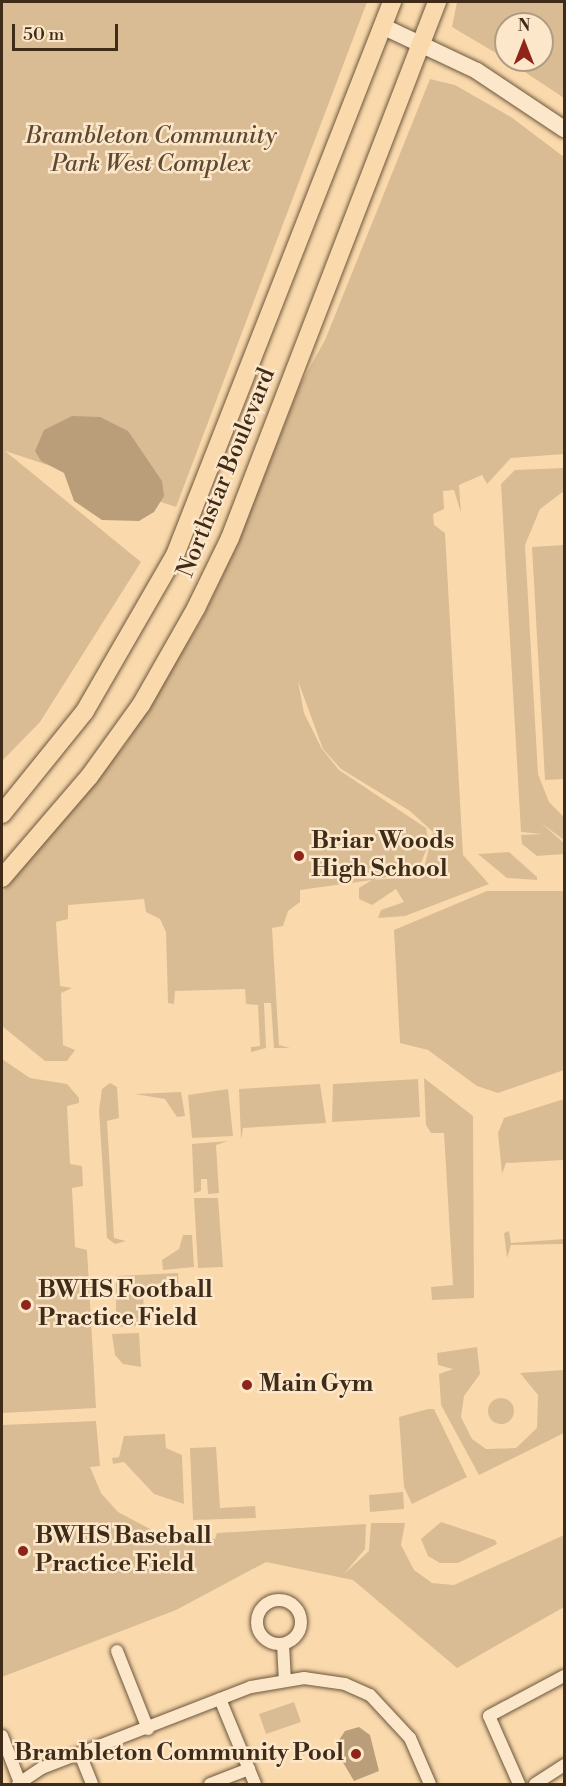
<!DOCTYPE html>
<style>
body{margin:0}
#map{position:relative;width:566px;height:1786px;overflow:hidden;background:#fadaad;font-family:"Libre Bodoni",serif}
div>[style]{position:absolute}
.green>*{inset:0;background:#dabc94}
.round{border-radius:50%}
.water>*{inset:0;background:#ba9e7a}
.roads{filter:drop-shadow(0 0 2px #6d573d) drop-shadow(0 0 2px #6d573d)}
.minor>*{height:12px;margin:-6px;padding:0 6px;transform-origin:6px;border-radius:6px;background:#fce7ca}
.minor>.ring{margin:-6px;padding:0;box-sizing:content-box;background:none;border:12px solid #fce7ca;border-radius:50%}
.secondary>*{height:16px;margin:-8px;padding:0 8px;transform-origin:8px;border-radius:8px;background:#fce7ca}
.primary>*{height:18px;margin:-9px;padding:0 9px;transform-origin:9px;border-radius:9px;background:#fadaad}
.dots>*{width:16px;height:16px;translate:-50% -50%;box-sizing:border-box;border:3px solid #fce7ca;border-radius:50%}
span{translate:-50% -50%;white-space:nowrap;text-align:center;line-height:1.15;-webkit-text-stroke:5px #fce7ca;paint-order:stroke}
.park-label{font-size:24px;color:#5d4831;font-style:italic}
.street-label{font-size:24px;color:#3e2b18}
.poi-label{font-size:24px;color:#3e2b18;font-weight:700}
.left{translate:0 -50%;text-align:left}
.right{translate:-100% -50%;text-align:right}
.frame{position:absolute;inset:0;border:3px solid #3e2b18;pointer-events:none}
.north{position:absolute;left:494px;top:12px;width:60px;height:60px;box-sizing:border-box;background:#fce7ca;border:2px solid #b09c83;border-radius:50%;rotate:0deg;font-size:16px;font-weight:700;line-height:24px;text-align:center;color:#3e2b18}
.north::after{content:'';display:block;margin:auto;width:21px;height:27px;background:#8f2418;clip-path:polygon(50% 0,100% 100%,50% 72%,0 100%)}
.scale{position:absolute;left:12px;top:24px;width:106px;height:27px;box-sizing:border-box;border:3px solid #3e2b18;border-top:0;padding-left:8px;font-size:18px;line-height:21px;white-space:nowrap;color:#3e2b18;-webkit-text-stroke:4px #fce7ca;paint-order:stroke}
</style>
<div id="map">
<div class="green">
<i style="clip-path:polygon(2px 2px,367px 2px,176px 507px,5px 451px,141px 562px,40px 722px,2px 761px)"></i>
<i style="clip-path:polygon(457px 2px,564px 2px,564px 98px,507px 60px,542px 60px,542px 24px,506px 24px,506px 59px,452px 27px)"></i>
<i style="clip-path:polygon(evenodd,430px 79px,455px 85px,511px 117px,564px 157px,564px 454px,511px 458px,487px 484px,482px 475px,459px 485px,461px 513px,454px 490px,443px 491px,444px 509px,433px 514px,434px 525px,445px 533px,463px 855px,489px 884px,405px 916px,378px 918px,381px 910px,404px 902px,396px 889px,372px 905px,359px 899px,359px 888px,372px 880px,300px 890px,300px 902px,288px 911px,283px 926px,272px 928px,279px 1045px,290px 1048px,274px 1048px,271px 1003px,264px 1003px,266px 1048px,251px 1052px,251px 1047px,260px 1046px,258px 1005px,246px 1004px,245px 989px,175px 991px,174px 1004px,168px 1003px,166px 932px,160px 919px,146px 912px,144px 899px,68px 905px,68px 919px,56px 922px,60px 986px,72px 988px,61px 993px,63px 1045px,75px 1050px,67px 1061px,45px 1061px,2px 1026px,2px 893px,126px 744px,202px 619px,236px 548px,300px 385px,325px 340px,430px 79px,298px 681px,323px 749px,341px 769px,410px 811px,433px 832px,422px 876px,373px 880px,411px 872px,421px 863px,429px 843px,426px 828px,339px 770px,322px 749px,304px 713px,298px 681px)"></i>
<i style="clip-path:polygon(564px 468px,564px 491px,540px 509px,525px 545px,538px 774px,549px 802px,564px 817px,564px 840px,541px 823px,564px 843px,564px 854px,537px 856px,522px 844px,521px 835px,542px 834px,521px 832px,501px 484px,515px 470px)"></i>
<i style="clip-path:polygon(564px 545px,564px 779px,545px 780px,532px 547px)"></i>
<i style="clip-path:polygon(509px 852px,537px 877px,537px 880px,507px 878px,478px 854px)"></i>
<i style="clip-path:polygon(487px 891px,564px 891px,564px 1070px,498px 1093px,477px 1086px,428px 1050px,400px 1043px,394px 930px)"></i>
<i style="clip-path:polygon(2px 1059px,30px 1078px,67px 1084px,79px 1098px,79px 1103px,67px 1106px,70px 1164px,82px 1166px,83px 1186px,72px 1188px,75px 1247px,87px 1250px,96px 1408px,2px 1413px)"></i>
<i style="clip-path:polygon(424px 1078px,473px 1116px,474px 1298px,432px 1300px,431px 1287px,453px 1285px,444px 1133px,431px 1133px,426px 1125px)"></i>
<i style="clip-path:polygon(418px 1079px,420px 1117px,332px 1122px,333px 1084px)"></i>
<i style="clip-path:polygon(110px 1083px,117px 1087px,119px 1118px,107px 1121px,114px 1238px,126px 1241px,115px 1244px,107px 1238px,99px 1110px,102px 1089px)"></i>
<i style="clip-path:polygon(320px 1084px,326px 1123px,243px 1128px,241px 1140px,239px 1089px)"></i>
<i style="clip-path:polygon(228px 1089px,233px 1136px,192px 1138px,188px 1095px)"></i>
<i style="clip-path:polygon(181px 1092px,185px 1116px,177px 1117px,165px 1099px,135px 1094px)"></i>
<i style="clip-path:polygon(564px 1099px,564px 1160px,506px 1163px,502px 1174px,498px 1133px,504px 1118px)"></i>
<i style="clip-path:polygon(228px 1141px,216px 1145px,219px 1193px,208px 1194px,207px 1179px,201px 1179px,201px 1191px,194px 1193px,192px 1144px)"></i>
<i style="clip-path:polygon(194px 1198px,218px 1198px,223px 1267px,198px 1268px)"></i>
<i style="clip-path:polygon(509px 1231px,511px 1243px,564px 1239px,564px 1244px,511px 1245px,507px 1258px,504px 1233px)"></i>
<i style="clip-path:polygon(183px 1235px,192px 1235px,194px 1267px,163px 1270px,162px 1260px,179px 1249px)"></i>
<i style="clip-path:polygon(178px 1273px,179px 1293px,143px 1295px,145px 1325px,116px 1327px,116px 1276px)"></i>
<i style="clip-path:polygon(139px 1333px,141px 1367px,123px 1364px,115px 1355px,112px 1334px)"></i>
<i style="clip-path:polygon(477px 1347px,480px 1374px,464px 1396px,461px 1417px,472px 1439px,486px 1449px,516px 1448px,537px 1428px,538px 1395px,520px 1373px,564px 1370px,564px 1433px,479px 1475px,441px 1405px,439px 1374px,453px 1369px,438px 1365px,437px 1353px)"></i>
<i class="round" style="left:488px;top:1398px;width:26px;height:26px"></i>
<i style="clip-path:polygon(428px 1409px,434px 1409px,467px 1477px,412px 1504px,404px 1487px,399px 1417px)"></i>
<i style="clip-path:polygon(96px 1421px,100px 1466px,90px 1467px,101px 1493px,118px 1512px,152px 1530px,215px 1539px,217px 1533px,366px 1524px,365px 1549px,344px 1574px,369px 1551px,371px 1523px,405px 1523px,401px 1545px,414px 1570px,432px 1583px,454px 1585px,564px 1535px,564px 1607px,457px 1668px,353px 1580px,266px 1562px,176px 1610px,2px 1677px,2px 1425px)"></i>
<i style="clip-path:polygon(165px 1434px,166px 1448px,182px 1455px,184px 1504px,154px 1494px,124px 1462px,113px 1464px,112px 1458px,119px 1457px,124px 1436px)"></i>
<i style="clip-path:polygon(216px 1447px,220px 1508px,255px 1506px,256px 1518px,193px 1520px,190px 1448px)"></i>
<i style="clip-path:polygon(403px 1492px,404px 1509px,370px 1512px,369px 1495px)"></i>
<i style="clip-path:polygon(441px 1522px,495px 1540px,497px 1544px,458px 1563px,440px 1563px,428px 1556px,421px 1539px)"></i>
<i style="clip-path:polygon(294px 1702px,301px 1722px,266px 1734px,259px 1714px)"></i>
</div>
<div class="water">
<i style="clip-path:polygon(72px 416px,100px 417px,128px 431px,162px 481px,164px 496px,154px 512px,139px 521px,102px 520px,74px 501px,64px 473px,41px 461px,35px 451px,44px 430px)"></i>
<i style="clip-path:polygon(359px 1727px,370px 1735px,379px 1771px,354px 1781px,338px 1754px,344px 1752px,339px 1740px,345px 1731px)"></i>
</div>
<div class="roads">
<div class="minor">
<i class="ring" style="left:257px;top:1600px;width:32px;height:32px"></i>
<i style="left:283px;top:1644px;width:34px;rotate:87deg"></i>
<i style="left:117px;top:1651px;width:84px;rotate:68.3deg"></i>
<i style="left:220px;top:1699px;width:92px;rotate:67.6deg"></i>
<i style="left:2px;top:1736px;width:50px;rotate:69deg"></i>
<i style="left:80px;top:1754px;width:32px;rotate:68deg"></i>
<i style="left:18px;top:1784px;width:29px;rotate:-34deg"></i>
<i style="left:42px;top:1768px;width:224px;rotate:-21.2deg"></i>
<i style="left:251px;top:1687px;width:54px;rotate:-9.6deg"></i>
<i style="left:304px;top:1678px;width:41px;rotate:8.3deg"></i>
<i style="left:345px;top:1684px;width:27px;rotate:24deg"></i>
<i style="left:370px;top:1695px;width:59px;rotate:47.1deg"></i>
<i style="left:410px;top:1738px;width:50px;rotate:66.5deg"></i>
<i style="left:210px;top:1784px;width:42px;rotate:-21deg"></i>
<i style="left:519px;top:1784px;width:74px;rotate:-113.8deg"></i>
<i style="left:489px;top:1716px;width:85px;rotate:-28.1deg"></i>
<i style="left:535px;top:1784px;width:35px;rotate:-33deg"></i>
</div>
<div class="secondary">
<i style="left:382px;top:26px;width:105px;rotate:25.3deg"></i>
<i style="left:477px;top:71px;width:105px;rotate:33.7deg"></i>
</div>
<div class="primary">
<i style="left:2px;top:814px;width:132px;rotate:-51.1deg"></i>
<i style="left:85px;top:711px;width:180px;rotate:-60deg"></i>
<i style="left:175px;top:555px;width:594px;rotate:-68.57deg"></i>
<i style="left:2px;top:878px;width:133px;rotate:-49.3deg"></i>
<i style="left:89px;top:777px;width:89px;rotate:-54.2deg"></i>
<i style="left:141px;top:705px;width:112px;rotate:-60.4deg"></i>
<i style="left:196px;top:608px;width:78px;rotate:-64.1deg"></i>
<i style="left:230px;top:538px;width:575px;rotate:-68.88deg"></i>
</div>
</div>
<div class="dots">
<i style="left:299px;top:856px;background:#8f2418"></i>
<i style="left:26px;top:1305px;background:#8f2418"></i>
<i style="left:247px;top:1385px;background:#8f2418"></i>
<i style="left:23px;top:1551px;background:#8f2418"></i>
<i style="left:356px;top:1754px;background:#8f2418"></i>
</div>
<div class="park-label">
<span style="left:151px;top:151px">Brambleton Community<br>Park West Complex</span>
</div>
<div class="street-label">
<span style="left:227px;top:473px;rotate:-68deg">Northstar Boulevard</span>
</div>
<div class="poi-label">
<span class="left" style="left:311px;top:856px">Briar Woods<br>High School</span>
<span class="left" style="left:38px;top:1305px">BWHS Football<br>Practice Field</span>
<span class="left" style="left:259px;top:1385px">Main Gym</span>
<span class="left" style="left:35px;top:1551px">BWHS Baseball<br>Practice Field</span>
<span class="right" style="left:344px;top:1754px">Brambleton Community Pool</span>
</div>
<div class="frame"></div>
<div class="north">N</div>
<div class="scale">50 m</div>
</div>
